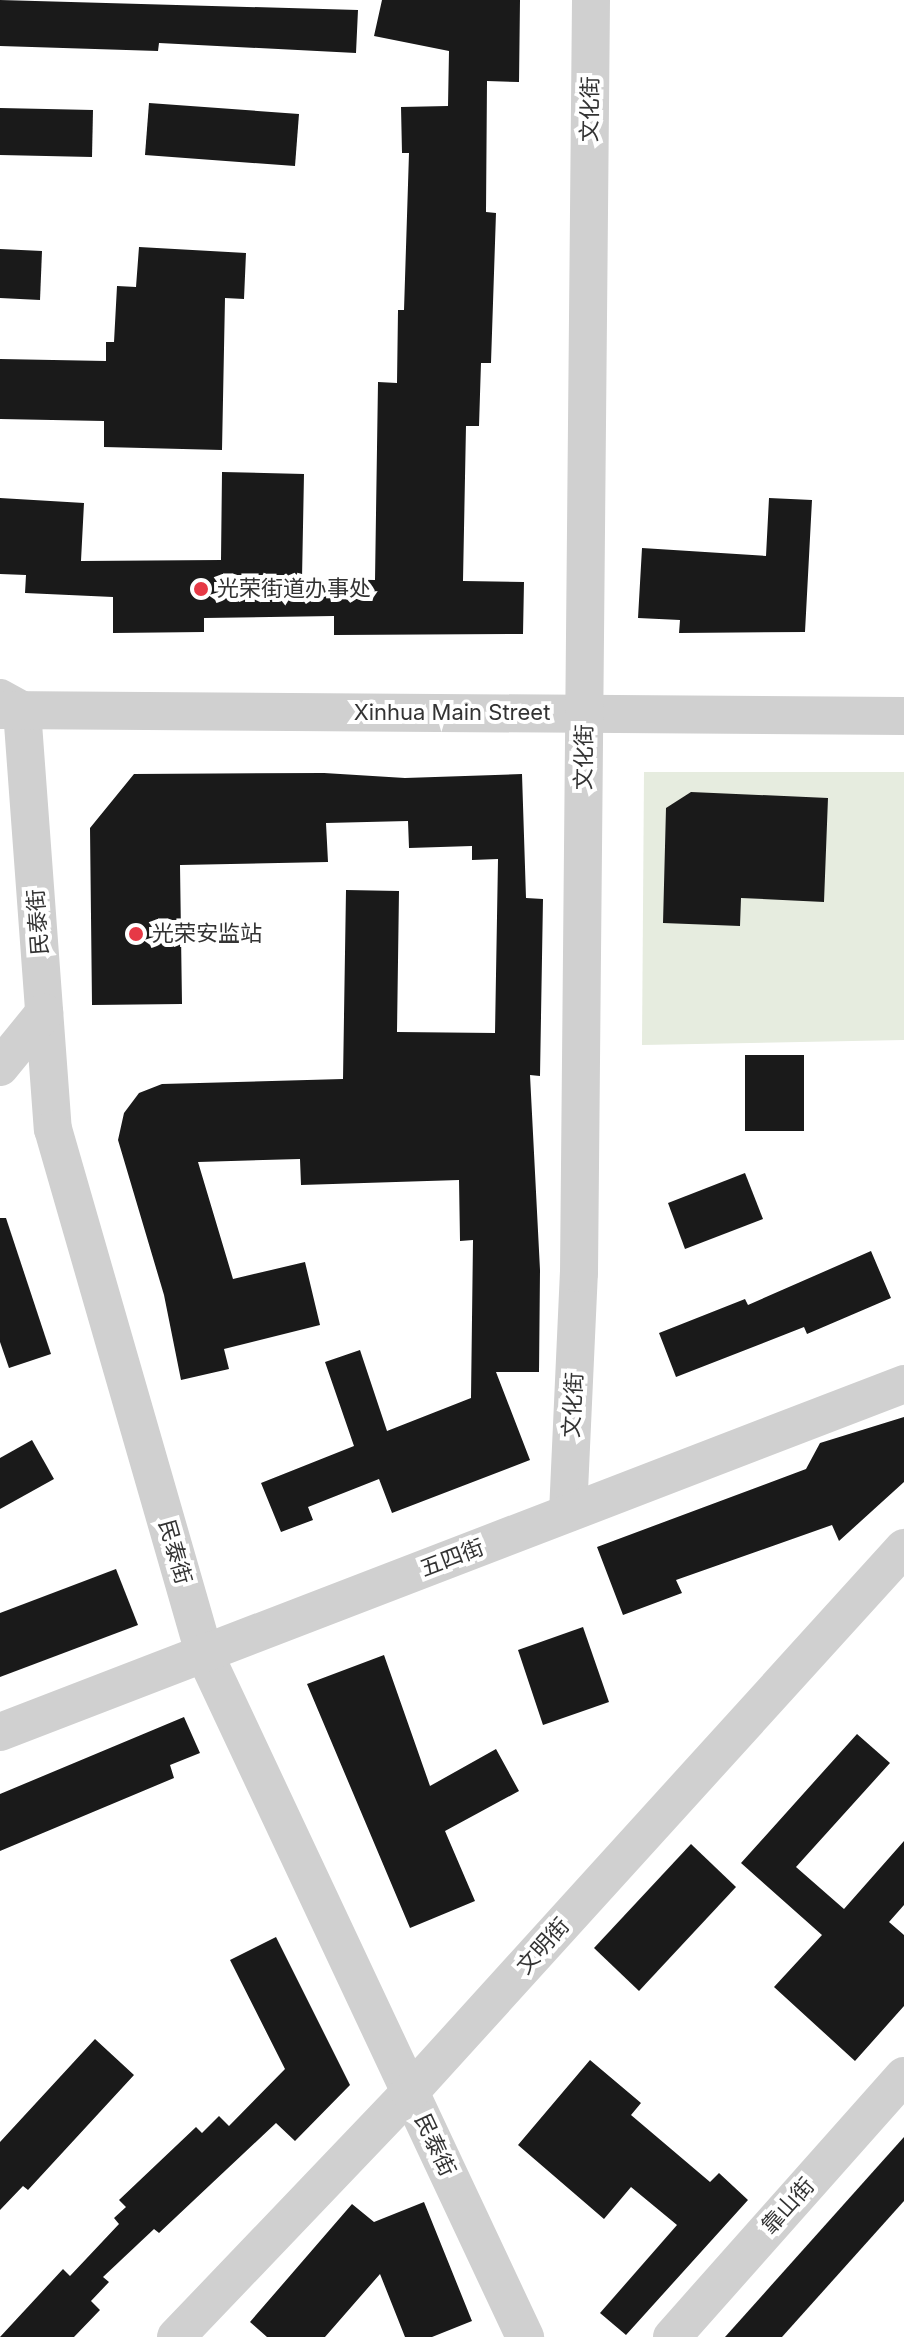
<!DOCTYPE html>
<meta charset="utf-8">
<style>
body{margin:0}
#map{position:relative;width:904px;height:2337px;overflow:hidden;background:#fff;font-family:Inter,"Noto Sans SC",sans-serif}
div>[style]{position:absolute}
.green>*{inset:0;background:#e6ecdf}
.building>*{inset:0;background:#1a1a1a}
.minor>*{height:38px;margin:-19px;padding:0 19px;transform-origin:19px;border-radius:19px;background:#d0d0d0}
.dots>*{width:22px;height:22px;translate:-50% -50%;box-sizing:border-box;border:4px solid #fff;border-radius:50%}
span{translate:-50% -50%;white-space:nowrap;text-align:center;line-height:1.15;-webkit-text-stroke:8px #fff;paint-order:stroke}
.street-label{font-size:22px;color:#333}
.poi-label{font-size:22px;color:#333}
.left{translate:0 -50%;text-align:left}
</style>
<div id="map">
<div class="green">
<i style="clip-path:polygon(644px 772px,904px 772px,904px 1040px,642px 1045px)"></i>
</div>
<div class="building">
<i style="clip-path:polygon(0 0,358px 10px,356px 53px,159px 43px,158px 51px,0 46px)"></i>
<i style="clip-path:polygon(382px 0,520px 0,519px 82px,487px 81px,486px 212px,496px 213px,491px 363px,481px 363px,479px 426px,466px 426px,463px 581px,524px 582px,523px 634px,334px 635px,334px 616px,204px 618px,204px 632px,113px 633px,113px 597px,25px 593px,26px 575px,0 574px,0 498px,84px 503px,81px 561px,221px 560px,222px 472px,304px 474px,302px 579px,375px 580px,378px 382px,397px 383px,398px 310px,404px 310px,409px 153px,402px 153px,401px 107px,448px 106px,449px 51px,374px 36px)"></i>
<i style="clip-path:polygon(149px 103px,299px 114px,295px 166px,145px 155px)"></i>
<i style="clip-path:polygon(0 108px,93px 110px,92px 157px,0 155px)"></i>
<i style="clip-path:polygon(139px 247px,246px 253px,244px 299px,225px 298px,222px 450px,104px 447px,104px 421px,0 419px,0 359px,106px 361px,106px 342px,114px 342px,117px 286px,136px 287px)"></i>
<i style="clip-path:polygon(0 249px,42px 251px,40px 300px,0 298px)"></i>
<i style="clip-path:polygon(769px 498px,812px 500px,805px 632px,679px 633px,680px 620px,638px 618px,642px 548px,766px 556px)"></i>
<i style="clip-path:polygon(324px 773px,405px 778px,522px 774px,526px 898px,543px 899px,540px 1076px,530px 1075px,540px 1270px,539px 1372px,496px 1372px,530px 1460px,392px 1513px,379px 1479px,308px 1507px,313px 1520px,281px 1532px,261px 1483px,354px 1446px,325px 1362px,360px 1350px,387px 1431px,471px 1398px,473px 1240px,460px 1241px,459px 1180px,301px 1185px,300px 1159px,198px 1162px,233px 1279px,305px 1262px,320px 1325px,224px 1349px,229px 1369px,181px 1380px,164px 1295px,118px 1140px,124px 1113px,139px 1093px,162px 1084px,343px 1079px,346px 890px,399px 891px,397px 1032px,495px 1033px,498px 859px,472px 860px,472px 846px,409px 848px,408px 821px,326px 823px,328px 862px,180px 865px,182px 1004px,92px 1005px,90px 828px,134px 774px)"></i>
<i style="clip-path:polygon(691px 792px,828px 798px,824px 902px,741px 898px,740px 926px,663px 923px,666px 808px)"></i>
<i style="clip-path:polygon(745px 1055px,804px 1055px,804px 1131px,745px 1131px)"></i>
<i style="clip-path:polygon(745px 1173px,763px 1219px,685px 1249px,668px 1203px)"></i>
<i style="clip-path:polygon(0 1218px,6px 1218px,51px 1354px,9px 1368px,0 1342px)"></i>
<i style="clip-path:polygon(871px 1251px,891px 1298px,807px 1334px,804px 1327px,676px 1377px,659px 1333px,745px 1299px,748px 1305px)"></i>
<i style="clip-path:polygon(904px 1417px,904px 1482px,839px 1541px,832px 1525px,676px 1580px,682px 1593px,623px 1615px,597px 1547px,806px 1469px,820px 1443px)"></i>
<i style="clip-path:polygon(32px 1440px,54px 1479px,0 1509px,0 1458px)"></i>
<i style="clip-path:polygon(116px 1569px,138px 1625px,0 1677px,0 1613px)"></i>
<i style="clip-path:polygon(583px 1627px,609px 1702px,543px 1725px,518px 1650px)"></i>
<i style="clip-path:polygon(384px 1655px,430px 1786px,496px 1749px,519px 1791px,445px 1831px,475px 1901px,410px 1928px,307px 1684px)"></i>
<i style="clip-path:polygon(184px 1717px,200px 1753px,170px 1765px,174px 1778px,0 1851px,0 1794px)"></i>
<i style="clip-path:polygon(857px 1734px,890px 1763px,796px 1867px,844px 1909px,904px 1841px,904px 1905px,889px 1922px,904px 1935px,904px 2006px,855px 2061px,774px 1987px,822px 1935px,741px 1863px)"></i>
<i style="clip-path:polygon(691px 1844px,736px 1887px,639px 1991px,594px 1948px)"></i>
<i style="clip-path:polygon(276px 1937px,350px 2085px,295px 2141px,276px 2123px,159px 2233px,154px 2229px,103px 2277px,109px 2282px,91px 2301px,100px 2310px,74px 2337px,0 2337px,63px 2269px,70px 2276px,119px 2224px,114px 2218px,126px 2207px,119px 2200px,196px 2127px,202px 2133px,219px 2116px,229px 2126px,285px 2069px,230px 1960px)"></i>
<i style="clip-path:polygon(95px 2039px,134px 2075px,28px 2190px,23px 2186px,0 2210px,0 2142px)"></i>
<i style="clip-path:polygon(590px 2060px,641px 2103px,631px 2115px,710px 2182px,719px 2173px,748px 2200px,626px 2335px,600px 2313px,677px 2225px,631px 2187px,604px 2219px,518px 2145px)"></i>
<i style="clip-path:polygon(904px 2137px,904px 2201px,782px 2337px,725px 2337px)"></i>
<i style="clip-path:polygon(424px 2202px,472px 2321px,432px 2337px,405px 2337px,380px 2274px,325px 2337px,267px 2337px,250px 2322px,352px 2204px,374px 2222px)"></i>
</div>
<div class="minor">
<i style="left:0;top:698px;width:25px;rotate:29deg"></i>
<i style="left:22px;top:710px;width:420px;rotate:85.8deg"></i>
<i style="left:53px;top:1129px;width:545px;rotate:73.92deg"></i>
<i style="left:204px;top:1653px;width:756px;rotate:64.86deg"></i>
<i style="left:0;top:710px;width:904px;rotate:0.38deg"></i>
<i style="left:0;top:1067px;width:70px;rotate:-50.8deg"></i>
<i style="left:568px;top:1513px;width:240px;rotate:-87.4deg"></i>
<i style="left:579px;top:1273px;width:1273px;rotate:-89.46deg"></i>
<i style="left:0;top:1732px;width:969px;rotate:-21.05deg"></i>
<i style="left:176px;top:2337px;width:339px;rotate:-46.3deg"></i>
<i style="left:410px;top:2092px;width:735px;rotate:-47.76deg"></i>
<i style="left:672px;top:2337px;width:349px;rotate:-48.4deg"></i>
</div>
<div class="dots">
<i style="left:201px;top:589px;background:#e63946"></i>
<i style="left:136px;top:934px;background:#e63946"></i>
</div>
<div class="street-label">
<span style="left:590px;top:109px;rotate:-89deg">文化街</span>
<span style="left:452px;top:713px">Xinhua Main Street</span>
<span style="left:584px;top:757px;rotate:-89deg">文化街</span>
<span style="left:38px;top:922px;rotate:-94deg">民泰街</span>
<span style="left:573px;top:1405px;rotate:-87deg">文化街</span>
<span style="left:175px;top:1552px;rotate:74deg">民泰街</span>
<span style="left:452px;top:1558px;rotate:-21deg">五四街</span>
<span style="left:543px;top:1946px;rotate:-48deg">文明街</span>
<span style="left:435px;top:2145px;rotate:65deg">民泰街</span>
<span style="left:788px;top:2206px;rotate:-48deg">靠山街</span>
</div>
<div class="poi-label">
<span class="left" style="left:217px;top:589px">光荣街道办事处</span>
<span class="left" style="left:152px;top:934px">光荣安监站</span>
</div>
</div>
